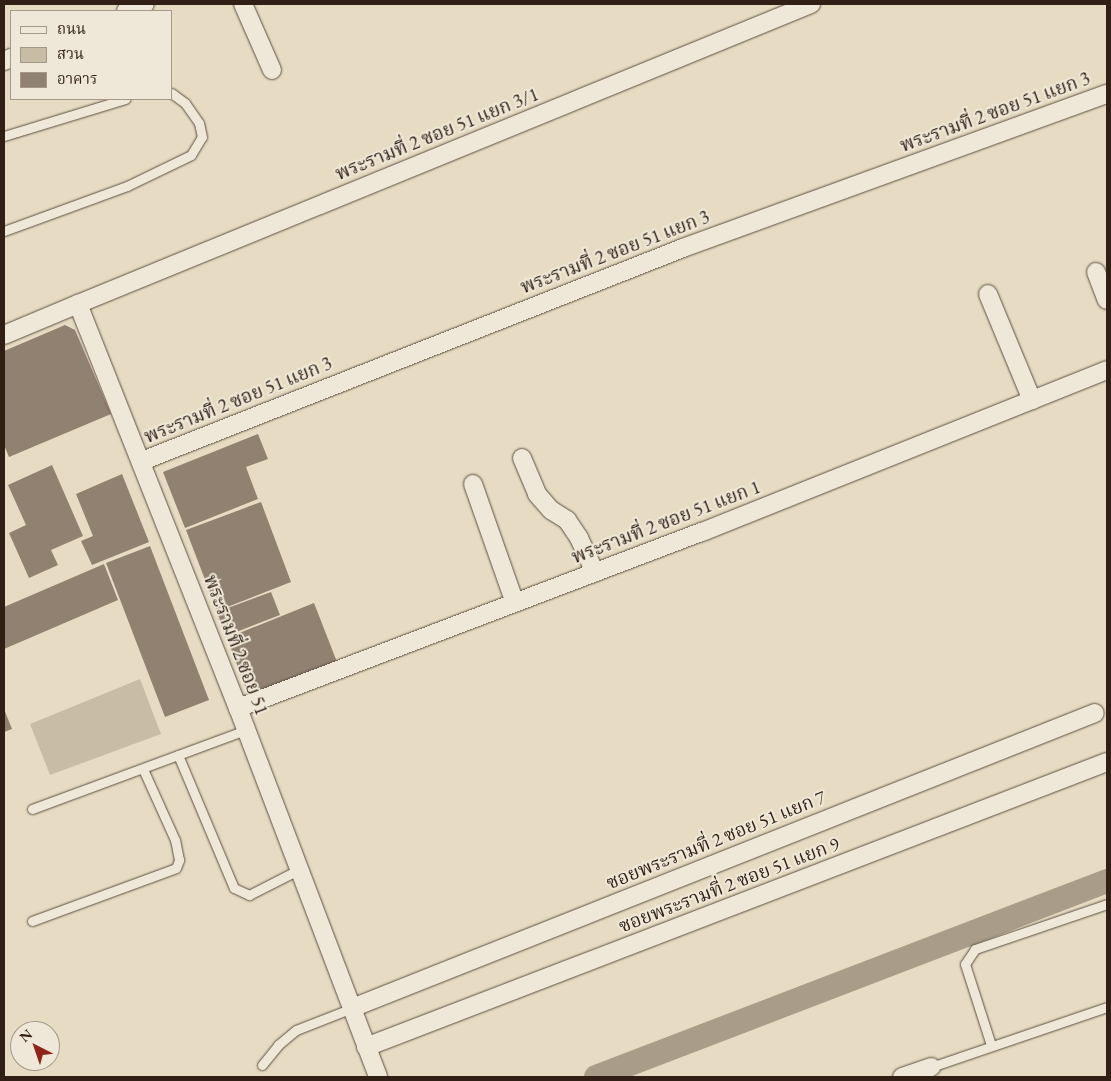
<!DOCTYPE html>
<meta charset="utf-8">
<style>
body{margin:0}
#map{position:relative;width:1111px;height:1081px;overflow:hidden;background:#e7dcc3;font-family:"EB Garamond","Noto Serif Thai",serif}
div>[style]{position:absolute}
.green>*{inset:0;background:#c8bca6}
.canal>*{height:24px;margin:-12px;padding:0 12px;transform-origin:12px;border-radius:12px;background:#a99c88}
.building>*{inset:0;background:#908170}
.roads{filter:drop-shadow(0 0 1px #5e4e41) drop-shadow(0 0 1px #5e4e41)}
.service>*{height:9px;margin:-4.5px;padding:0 4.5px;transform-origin:4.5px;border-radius:4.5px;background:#efe8d8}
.minor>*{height:18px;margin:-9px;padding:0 9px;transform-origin:9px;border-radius:9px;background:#efe8d8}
span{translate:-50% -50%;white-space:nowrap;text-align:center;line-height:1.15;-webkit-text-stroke:4px #efe8d8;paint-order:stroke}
.street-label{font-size:19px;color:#311f16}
.frame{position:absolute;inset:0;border:5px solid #311f16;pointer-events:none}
.legend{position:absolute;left:10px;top:10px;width:162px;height:90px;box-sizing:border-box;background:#efe8d8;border:1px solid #a3988a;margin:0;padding:6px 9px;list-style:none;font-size:15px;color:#311f16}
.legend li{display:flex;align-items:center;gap:10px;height:25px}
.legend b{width:25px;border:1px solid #a3988a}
.north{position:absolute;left:10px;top:1021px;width:50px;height:50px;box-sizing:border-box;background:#efe8d8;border:1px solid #a3988a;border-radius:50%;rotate:319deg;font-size:14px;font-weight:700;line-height:20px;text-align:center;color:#311f16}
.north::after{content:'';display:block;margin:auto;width:18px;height:22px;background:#8f2418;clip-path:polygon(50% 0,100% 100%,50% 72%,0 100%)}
</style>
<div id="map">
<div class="green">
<i style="clip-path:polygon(140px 679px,161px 734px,50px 775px,30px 724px)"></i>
</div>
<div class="canal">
<i style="left:596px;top:1077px;width:547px;rotate:-20.98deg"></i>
</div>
<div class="building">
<i style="clip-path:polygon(65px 325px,75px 330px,111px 414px,9px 457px,4px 445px,4px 351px)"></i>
<i style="clip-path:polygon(258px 434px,268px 459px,246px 467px,258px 499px,185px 528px,163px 472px)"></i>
<i style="clip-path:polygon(52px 465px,83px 536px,51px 550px,58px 565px,29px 578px,9px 533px,26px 525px,8px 485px)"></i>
<i style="clip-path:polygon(122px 474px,149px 542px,92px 565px,81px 541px,93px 536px,76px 494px)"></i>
<i style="clip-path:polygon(261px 502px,291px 582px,217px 611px,186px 530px)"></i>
<i style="clip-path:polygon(150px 546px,209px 700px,165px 717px,106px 563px)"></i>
<i style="clip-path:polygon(104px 564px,118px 600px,4px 649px,4px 607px)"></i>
<i style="clip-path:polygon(271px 592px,280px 615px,226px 636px,217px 612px)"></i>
<i style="clip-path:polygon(314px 603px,337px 662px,249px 696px,227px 638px)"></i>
<i style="clip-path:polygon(4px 709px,12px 729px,4px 732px)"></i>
</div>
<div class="roads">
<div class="service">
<i style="left:4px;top:136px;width:127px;rotate:-17deg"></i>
<i style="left:4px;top:231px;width:131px;rotate:-20.1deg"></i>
<i style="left:127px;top:186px;width:71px;rotate:-25.8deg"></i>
<i style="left:191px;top:155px;width:21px;rotate:-59deg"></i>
<i style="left:202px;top:137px;width:14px;rotate:-102deg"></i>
<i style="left:199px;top:123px;width:24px;rotate:-125deg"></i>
<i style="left:185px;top:103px;width:17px;rotate:-144deg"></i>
<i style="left:178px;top:755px;width:144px;rotate:67.2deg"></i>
<i style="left:234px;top:888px;width:17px;rotate:25deg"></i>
<i style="left:249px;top:895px;width:57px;rotate:-27deg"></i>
<i style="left:32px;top:809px;width:228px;rotate:-20.3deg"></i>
<i style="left:32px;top:921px;width:153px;rotate:-20.2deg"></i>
<i style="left:176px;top:868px;width:9px;rotate:-69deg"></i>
<i style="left:179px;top:860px;width:20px;rotate:-101deg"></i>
<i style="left:175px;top:840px;width:78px;rotate:-114.3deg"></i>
<i style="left:991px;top:1045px;width:85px;rotate:-107.8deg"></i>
<i style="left:965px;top:964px;width:18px;rotate:-56deg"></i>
<i style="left:975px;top:949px;width:139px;rotate:-18.8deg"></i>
<i style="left:262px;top:1065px;width:26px;rotate:-51deg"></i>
<i style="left:278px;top:1045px;width:23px;rotate:-40deg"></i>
<i style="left:296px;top:1030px;width:60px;rotate:-21.4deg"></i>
<i style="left:931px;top:1067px;width:186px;rotate:-18.8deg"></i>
</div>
<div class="minor">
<i style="left:243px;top:4px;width:72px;rotate:66.3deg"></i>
<i style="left:126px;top:11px;width:20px;rotate:-20deg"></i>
<i style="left:4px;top:61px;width:8px;rotate:-23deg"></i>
<i style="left:1096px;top:272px;width:30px;rotate:69deg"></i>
<i style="left:988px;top:294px;width:115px;rotate:67.5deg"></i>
<i style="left:78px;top:304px;width:792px;rotate:-22.26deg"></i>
<i style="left:4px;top:335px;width:80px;rotate:-22.7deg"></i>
<i style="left:78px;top:304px;width:435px;rotate:68.4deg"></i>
<i style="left:238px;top:708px;width:395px;rotate:69.2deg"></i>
<i style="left:522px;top:458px;width:39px;rotate:67deg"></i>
<i style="left:537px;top:494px;width:21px;rotate:49deg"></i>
<i style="left:551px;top:510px;width:19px;rotate:32deg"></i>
<i style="left:567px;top:520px;width:22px;rotate:56deg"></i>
<i style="left:579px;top:538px;width:38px;rotate:65deg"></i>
<i style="left:142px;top:461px;width:581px;rotate:-21.49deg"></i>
<i style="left:683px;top:248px;width:451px;rotate:-20deg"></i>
<i style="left:473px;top:484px;width:126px;rotate:70.6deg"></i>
<i style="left:238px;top:708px;width:496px;rotate:-20.8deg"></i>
<i style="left:702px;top:532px;width:436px;rotate:-21.8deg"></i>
<i style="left:352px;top:1008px;width:799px;rotate:-21.66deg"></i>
<i style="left:366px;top:1047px;width:794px;rotate:-21.04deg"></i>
<i style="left:902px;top:1077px;width:31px;rotate:-19deg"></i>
</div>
</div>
<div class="street-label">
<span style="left:995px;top:112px;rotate:-20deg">พระรามที่ 2 ซอย 51 แยก 3</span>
<span style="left:437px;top:134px;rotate:-22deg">พระรามที่ 2 ซอย 51 แยก 3/1</span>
<span style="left:615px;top:252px;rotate:-21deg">พระรามที่ 2 ซอย 51 แยก 3</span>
<span style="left:238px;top:400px;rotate:-22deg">พระรามที่ 2 ซอย 51 แยก 3</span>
<span style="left:666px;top:522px;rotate:-21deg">พระรามที่ 2 ซอย 51 แยก 1</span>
<span style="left:236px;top:645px;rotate:69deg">พระรามที่ 2 ซอย 51</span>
<span style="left:716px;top:840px;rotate:-22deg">ซอยพระรามที่ 2 ซอย 51 แยก 7</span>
<span style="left:729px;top:885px;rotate:-21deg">ซอยพระรามที่ 2 ซอย 51 แยก 9</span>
</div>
<div class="frame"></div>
<ul class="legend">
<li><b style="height:6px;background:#efe8d8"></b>ถนน</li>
<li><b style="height:14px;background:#c8bca6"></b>สวน</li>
<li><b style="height:14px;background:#908170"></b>อาคาร</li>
</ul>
<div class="north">N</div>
</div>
